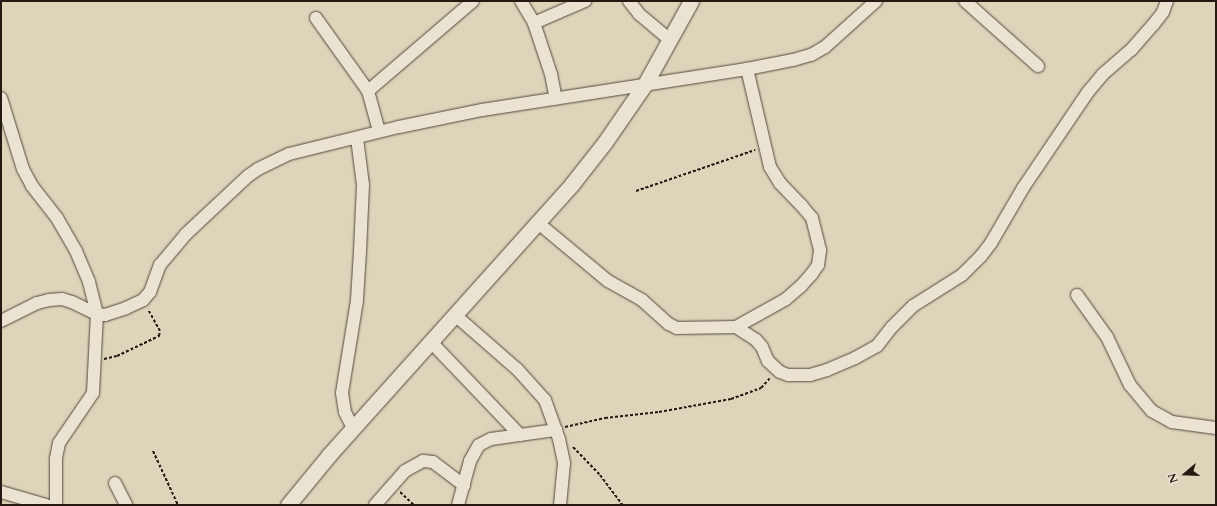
<!DOCTYPE html>
<style>
body{margin:0}
#map{position:relative;width:1217px;height:506px;overflow:hidden;background:#ded4ba;font-family:Cardo,serif}
div>[style]{position:absolute}
.path>*{height:2px;margin-top:-1px;transform-origin:0;background:repeating-linear-gradient(90deg,#251911 0 3px,transparent 0 5px)}
.roads{filter:drop-shadow(0 0 1px #53483b) drop-shadow(0 0 1px #53483b)}
.minor>*{height:12px;margin:-6px;padding:0 6px;transform-origin:6px;border-radius:6px;background:#eae3d2}
.tertiary>*{height:15px;margin:-7.5px;padding:0 7.5px;transform-origin:7.5px;border-radius:7.5px;background:#eae3d2}
span{translate:-50% -50%;white-space:nowrap;text-align:center;line-height:1.15;-webkit-text-stroke:3.5px #eae3d2;paint-order:stroke}
.frame{position:absolute;inset:0;border:2px solid #251911;pointer-events:none}
.north{position:absolute;left:1165px;top:454px;width:40px;height:40px;-webkit-text-stroke:3px #eae3d2;paint-order:stroke;rotate:251deg;font-size:11px;font-weight:700;line-height:16px;text-align:center;color:#251911}
.north::after{content:'';display:block;margin:auto;width:14px;height:18px;background:#251911;clip-path:polygon(50% 0,100% 100%,50% 72%,0 100%)}
</style>
<div id="map">
<div class="path">
<i style="left:636px;top:191px;width:126px;rotate:-19deg"></i>
<i style="left:104px;top:359px;width:13px;rotate:-13deg"></i>
<i style="left:117px;top:356px;width:47px;rotate:-25.5deg"></i>
<i style="left:159px;top:336px;width:5px;rotate:-79deg"></i>
<i style="left:160px;top:331px;width:25px;rotate:-119deg"></i>
<i style="left:565px;top:427px;width:41px;rotate:-12.7deg"></i>
<i style="left:605px;top:418px;width:54px;rotate:-6.3deg"></i>
<i style="left:659px;top:412px;width:73px;rotate:-10.2deg"></i>
<i style="left:731px;top:399px;width:32px;rotate:-20deg"></i>
<i style="left:761px;top:388px;width:13px;rotate:-48deg"></i>
<i style="left:573px;top:447px;width:39px;rotate:46deg"></i>
<i style="left:600px;top:475px;width:38px;rotate:53deg"></i>
<i style="left:153px;top:451px;width:60px;rotate:65.2deg"></i>
<i style="left:400px;top:492px;width:19px;rotate:43deg"></i>
</div>
<div class="roads">
<div class="minor">
<i style="left:521px;top:1px;width:26px;rotate:59deg"></i>
<i style="left:534px;top:23px;width:54px;rotate:71.6deg"></i>
<i style="left:551px;top:74px;width:25px;rotate:79deg"></i>
<i style="left:629px;top:1px;width:16px;rotate:52deg"></i>
<i style="left:639px;top:14px;width:40px;rotate:40deg"></i>
<i style="left:965px;top:1px;width:98px;rotate:41.7deg"></i>
<i style="left:316px;top:18px;width:90px;rotate:54.5deg"></i>
<i style="left:368px;top:91px;width:41px;rotate:74.6deg"></i>
<i style="left:534px;top:23px;width:56px;rotate:-23.3deg"></i>
<i style="left:368px;top:91px;width:138px;rotate:-40.6deg"></i>
<i style="left:1px;top:98px;width:74px;rotate:72.8deg"></i>
<i style="left:23px;top:169px;width:19px;rotate:62deg"></i>
<i style="left:32px;top:186px;width:41px;rotate:52deg"></i>
<i style="left:57px;top:218px;width:38px;rotate:60deg"></i>
<i style="left:76px;top:251px;width:34px;rotate:67deg"></i>
<i style="left:89px;top:282px;width:33px;rotate:76deg"></i>
<i style="left:97px;top:314px;width:79px;rotate:92.9deg"></i>
<i style="left:93px;top:393px;width:60px;rotate:124.2deg"></i>
<i style="left:59px;top:443px;width:16px;rotate:101deg"></i>
<i style="left:56px;top:459px;width:46px;rotate:90deg"></i>
<i style="left:537px;top:222px;width:92px;rotate:39.7deg"></i>
<i style="left:608px;top:281px;width:39px;rotate:29deg"></i>
<i style="left:642px;top:300px;width:36px;rotate:42deg"></i>
<i style="left:669px;top:324px;width:9px;rotate:27deg"></i>
<i style="left:677px;top:328px;width:59px;rotate:-1deg"></i>
<i style="left:736px;top:327px;width:57px;rotate:-29.2deg"></i>
<i style="left:786px;top:299px;width:20px;rotate:-41deg"></i>
<i style="left:801px;top:286px;width:15px;rotate:-48deg"></i>
<i style="left:811px;top:275px;width:12px;rotate:-55deg"></i>
<i style="left:818px;top:265px;width:15px;rotate:-82deg"></i>
<i style="left:820px;top:250px;width:33px;rotate:-104deg"></i>
<i style="left:812px;top:218px;width:16px;rotate:-130deg"></i>
<i style="left:802px;top:206px;width:32px;rotate:-134deg"></i>
<i style="left:780px;top:183px;width:19px;rotate:-122deg"></i>
<i style="left:770px;top:167px;width:101px;rotate:-103.2deg"></i>
<i style="left:1077px;top:295px;width:52px;rotate:54.5deg"></i>
<i style="left:1107px;top:337px;width:53px;rotate:64.4deg"></i>
<i style="left:1130px;top:385px;width:34px;rotate:50deg"></i>
<i style="left:1152px;top:411px;width:23px;rotate:29deg"></i>
<i style="left:1172px;top:422px;width:44px;rotate:7.8deg"></i>
<i style="left:455px;top:315px;width:82px;rotate:41.1deg"></i>
<i style="left:517px;top:369px;width:42px;rotate:47.9deg"></i>
<i style="left:545px;top:400px;width:41px;rotate:70.3deg"></i>
<i style="left:559px;top:439px;width:25px;rotate:78deg"></i>
<i style="left:564px;top:463px;width:42px;rotate:95.4deg"></i>
<i style="left:1px;top:321px;width:40px;rotate:-26.6deg"></i>
<i style="left:37px;top:303px;width:12px;rotate:-14deg"></i>
<i style="left:49px;top:300px;width:13px;rotate:-4deg"></i>
<i style="left:62px;top:299px;width:10px;rotate:17deg"></i>
<i style="left:72px;top:302px;width:28px;rotate:26deg"></i>
<i style="left:97px;top:314px;width:8px;rotate:7deg"></i>
<i style="left:105px;top:315px;width:22px;rotate:-18deg"></i>
<i style="left:126px;top:308px;width:19px;rotate:-25deg"></i>
<i style="left:143px;top:300px;width:11px;rotate:-49deg"></i>
<i style="left:150px;top:292px;width:29px;rotate:-70deg"></i>
<i style="left:160px;top:265px;width:40px;rotate:-50deg"></i>
<i style="left:186px;top:234px;width:85px;rotate:-43.1deg"></i>
<i style="left:248px;top:176px;width:12px;rotate:-35deg"></i>
<i style="left:258px;top:169px;width:34px;rotate:-26deg"></i>
<i style="left:289px;top:154px;width:113px;rotate:-13.8deg"></i>
<i style="left:399px;top:127px;width:85px;rotate:-11.6deg"></i>
<i style="left:482px;top:110px;width:268px;rotate:-8.8deg"></i>
<i style="left:747px;top:69px;width:47px;rotate:-11.1deg"></i>
<i style="left:793px;top:60px;width:19px;rotate:-16deg"></i>
<i style="left:811px;top:55px;width:16px;rotate:-30deg"></i>
<i style="left:825px;top:47px;width:69px;rotate:-42deg"></i>
<i style="left:736px;top:327px;width:24px;rotate:33deg"></i>
<i style="left:756px;top:340px;width:9px;rotate:49deg"></i>
<i style="left:762px;top:347px;width:15px;rotate:67deg"></i>
<i style="left:768px;top:361px;width:16px;rotate:43deg"></i>
<i style="left:780px;top:372px;width:9px;rotate:21deg"></i>
<i style="left:788px;top:375px;width:22px"></i>
<i style="left:810px;top:375px;width:18px;rotate:-16deg"></i>
<i style="left:827px;top:370px;width:30px;rotate:-23deg"></i>
<i style="left:855px;top:358px;width:25px;rotate:-29deg"></i>
<i style="left:877px;top:346px;width:24px;rotate:-52deg"></i>
<i style="left:892px;top:327px;width:30px;rotate:-45deg"></i>
<i style="left:913px;top:306px;width:58px;rotate:-32.3deg"></i>
<i style="left:962px;top:275px;width:27px;rotate:-45deg"></i>
<i style="left:981px;top:256px;width:16px;rotate:-52deg"></i>
<i style="left:991px;top:243px;width:64px;rotate:-59.8deg"></i>
<i style="left:1023px;top:188px;width:116px;rotate:-55.9deg"></i>
<i style="left:1088px;top:92px;width:23px;rotate:-50deg"></i>
<i style="left:1103px;top:74px;width:37px;rotate:-41deg"></i>
<i style="left:1131px;top:50px;width:33px;rotate:-49deg"></i>
<i style="left:1153px;top:25px;width:16px;rotate:-52deg"></i>
<i style="left:1163px;top:12px;width:12px;rotate:-70deg"></i>
<i style="left:431px;top:342px;width:129px;rotate:46.3deg"></i>
<i style="left:353px;top:428px;width:18px;rotate:-117deg"></i>
<i style="left:345px;top:412px;width:19px;rotate:-99deg"></i>
<i style="left:342px;top:393px;width:94px;rotate:-80.8deg"></i>
<i style="left:357px;top:300px;width:49px;rotate:-86.5deg"></i>
<i style="left:360px;top:251px;width:66px;rotate:-87.4deg"></i>
<i style="left:363px;top:185px;width:47px;rotate:-97.3deg"></i>
<i style="left:115px;top:483px;width:25px;rotate:63deg"></i>
<i style="left:1px;top:492px;width:47px;rotate:16.1deg"></i>
<i style="left:375px;top:505px;width:45px;rotate:-48.6deg"></i>
<i style="left:405px;top:471px;width:21px;rotate:-29deg"></i>
<i style="left:423px;top:461px;width:10px;rotate:6deg"></i>
<i style="left:433px;top:462px;width:39px;rotate:37deg"></i>
<i style="left:458px;top:505px;width:46px;rotate:-74.7deg"></i>
<i style="left:470px;top:461px;width:18px;rotate:-61deg"></i>
<i style="left:479px;top:445px;width:13px;rotate:-27deg"></i>
<i style="left:491px;top:439px;width:66px;rotate:-7.9deg"></i>
</div>
<div class="tertiary">
<i style="left:288px;top:505px;width:65px;rotate:-50.6deg"></i>
<i style="left:329px;top:455px;width:364px;rotate:-48.1deg"></i>
<i style="left:572px;top:184px;width:53px;rotate:-51.8deg"></i>
<i style="left:605px;top:142px;width:70px;rotate:-55.4deg"></i>
<i style="left:645px;top:84px;width:95px;rotate:-61deg"></i>
</div>
</div>
<div class="frame"></div>
<div class="north">N</div>
</div>
